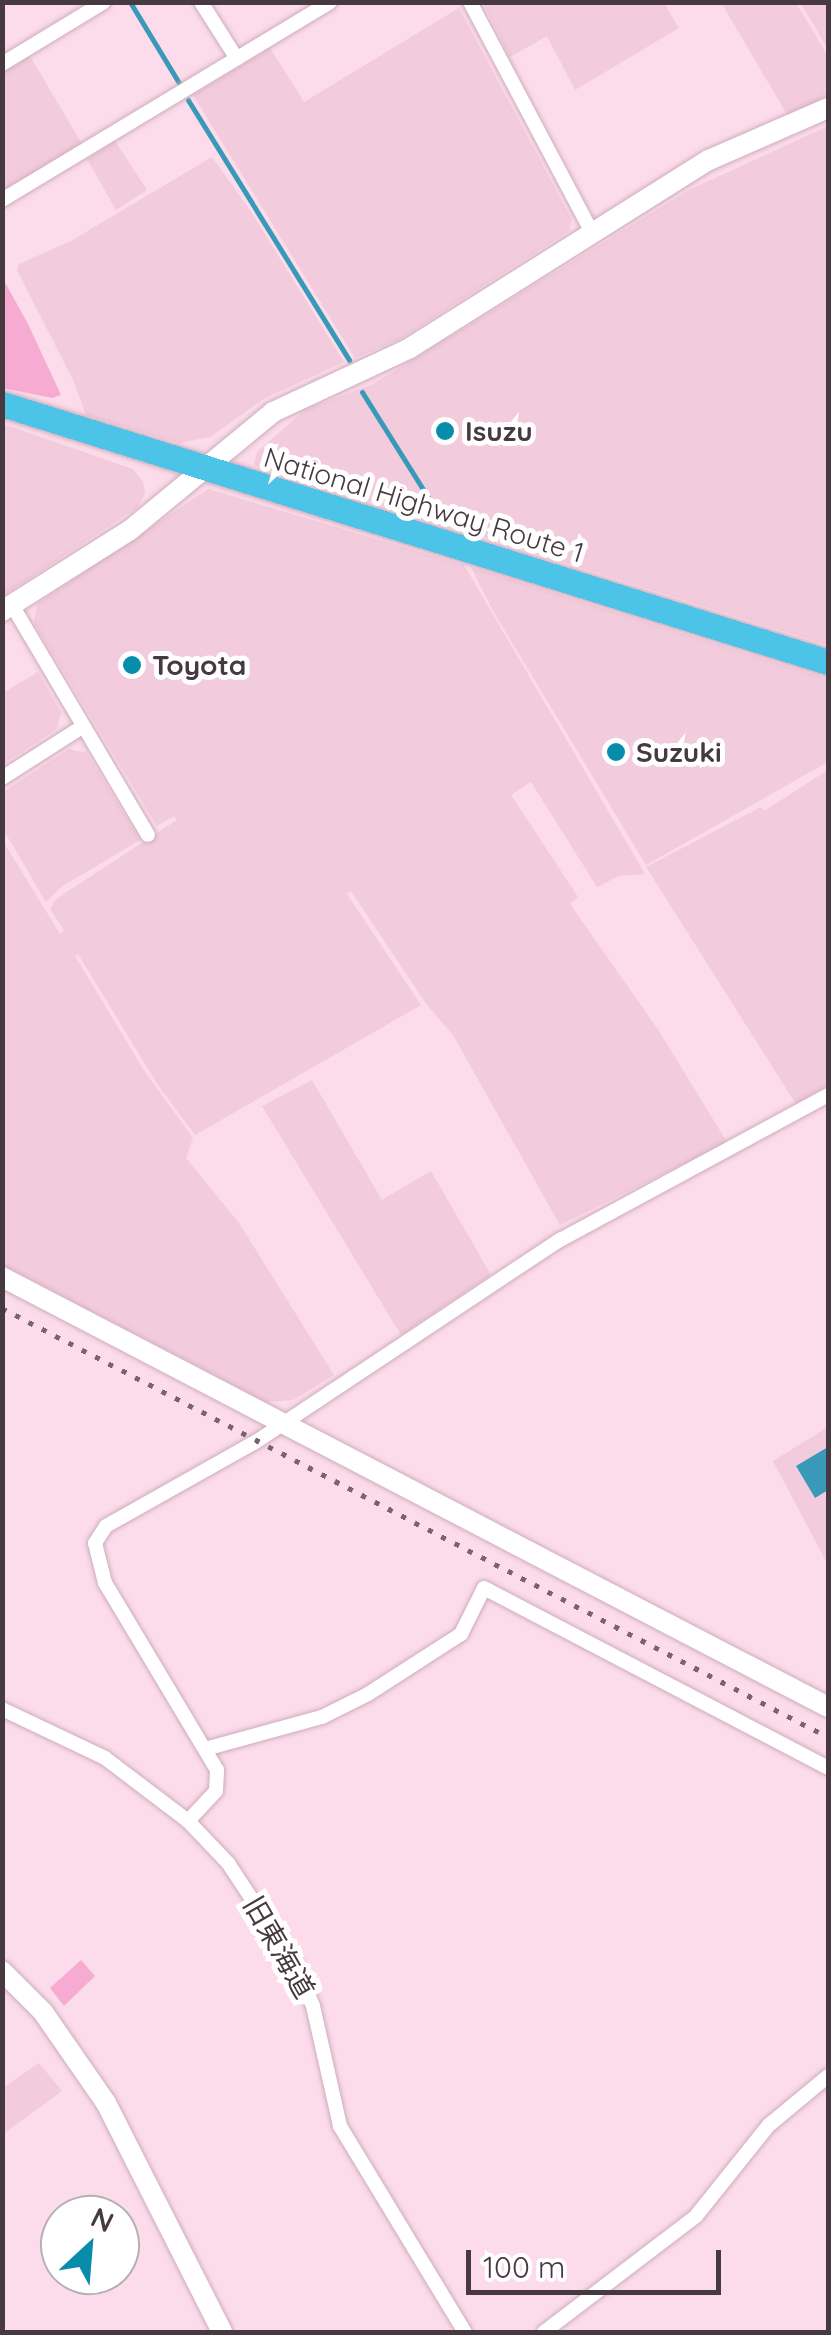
<!DOCTYPE html>
<meta charset="utf-8">
<style>
body{margin:0}
#map{position:relative;width:831px;height:2335px;overflow:hidden;background:#fcdbeb;font-family:Quicksand,"Noto Sans JP",sans-serif}
div>[style]{position:absolute}
.built>*{inset:0;background:#f2cbdd}
.green>*{inset:0;background:#f6acd2}
.water>*{inset:0;background:#389ab8}
.stream>*{height:5px;margin:-2.5px;padding:0 2.5px;transform-origin:2.5px;border-radius:2.5px;background:#389ab8}
.roads{filter:drop-shadow(0 0 2px #cdadbc) drop-shadow(0 0 2px #cdadbc)}
.street>*{height:14px;margin:-7px;padding:0 7px;transform-origin:7px;border-radius:7px;background:#fff}
.secondary>*{height:20px;margin:-10px;padding:0 10px;transform-origin:10px;border-radius:10px;background:#fff}
.highway>*{height:25px;margin:-12.5px;padding:0 12.5px;transform-origin:12.5px;border-radius:12.5px;background:#4cc4e7}
.rail>*{height:5px;margin-top:-2.5px;transform-origin:0;background:repeating-linear-gradient(90deg,#77646d 0 5px,transparent 0 15px)}
.dots>*{width:28px;height:28px;translate:-50% -50%;box-sizing:border-box;border:5px solid #fff;border-radius:50%}
span{translate:-50% -50%;white-space:nowrap;text-align:center;line-height:1.15;-webkit-text-stroke:10px #fff;paint-order:stroke}
.poi-label{font-size:28px;color:#46393f;font-weight:700}
.left{translate:0 -50%;text-align:left}
.street-label{font-size:28px;color:#46393f}
.frame{position:absolute;inset:0;border:5px solid #46393f;pointer-events:none}
.north{position:absolute;left:40px;top:2195px;width:100px;height:100px;box-sizing:border-box;background:#fff;border:2px solid #b5b0b2;border-radius:50%;rotate:26deg;font-size:28px;font-weight:700;line-height:40px;text-align:center;color:#46393f}
.north::after{content:'';display:block;margin:auto;width:35px;height:45px;background:#078cac;clip-path:polygon(50% 0,100% 100%,50% 72%,0 100%)}
.scale{position:absolute;left:466px;top:2250px;width:255px;height:45px;box-sizing:border-box;border:5px solid #46393f;border-top:0;padding-left:12px;font-size:30px;line-height:35px;white-space:nowrap;color:#46393f;-webkit-text-stroke:8px #fff;paint-order:stroke}
</style>
<div id="map">
<div class="built">
<i style="clip-path:polygon(483px 3px,664px 3px,679px 28px,575px 90px,547px 36px,510px 57px)"></i>
<i style="clip-path:polygon(796px 3px,828px 56px,828px 96px,788px 116px,722px 4px)"></i>
<i style="clip-path:polygon(800px 3px,828px 3px,828px 50px,814px 25px)"></i>
<i style="clip-path:polygon(459px 8px,572px 220px,569px 231px,400px 339px,355px 358px,193px 95px,270px 48px,304px 102px)"></i>
<i style="clip-path:polygon(30px 56px,82px 144px,3px 190px,3px 73px)"></i>
<i style="clip-path:polygon(828px 126px,828px 645px,254px 465px,257px 452px,306px 409px,373px 384px,689px 190px)"></i>
<i style="clip-path:polygon(115px 141px,147px 190px,116px 210px,87px 159px)"></i>
<i style="clip-path:polygon(212px 157px,252px 213px,344px 362px,265px 398px,210px 437px,179px 443px,86px 415px,74px 382px,17px 270px,19px 264px,71px 241px)"></i>
<i style="clip-path:polygon(3px 424px,133px 469px,143px 482px,145px 493px,138px 507px,3px 596px)"></i>
<i style="clip-path:polygon(208px 489px,464px 565px,645px 874px,619px 876px,597px 887px,531px 782px,511px 795px,578px 897px,570px 904px,659px 1031px,727px 1142px,560px 1225px,453px 1035px,427px 1005px,351px 891px,347px 894px,421px 1005px,195px 1135px,158px 1085px,78px 954px,75px 956px,143px 1069px,193px 1138px,186px 1158px,239px 1223px,334px 1375px,293px 1400px,266px 1402px,3px 1265px,3px 841px,60px 934px,64px 930px,50px 909px,56px 899px,177px 820px,174px 816px,157px 826px,34px 623px,37px 604px)"></i>
<i style="clip-path:polygon(471px 567px,828px 679px,828px 762px,646px 865px,493px 611px)"></i>
<i style="clip-path:polygon(38px 672px,61px 712px,57px 729px,3px 764px,3px 693px)"></i>
<i style="clip-path:polygon(69px 749px,87px 753px,140px 840px,61px 887px,46px 902px,3px 829px,3px 792px)"></i>
<i style="clip-path:polygon(828px 770px,828px 1085px,796px 1104px,646px 867px,761px 807px,764px 811px)"></i>
<i style="clip-path:polygon(312px 1080px,382px 1200px,431px 1171px,491px 1275px,401px 1335px,262px 1106px)"></i>
<i style="clip-path:polygon(828px 1427px,828px 1565px,773px 1461px)"></i>
<i style="clip-path:polygon(39px 2063px,62px 2091px,3px 2134px,3px 2088px)"></i>
</div>
<div class="green">
<i style="clip-path:polygon(3px 279px,27px 322px,61px 395px,52px 398px,3px 388px)"></i>
<i style="clip-path:polygon(81px 1960px,95px 1976px,64px 2006px,50px 1988px)"></i>
</div>
<div class="water">
<i style="clip-path:polygon(828px 1447px,828px 1490px,815px 1498px,796px 1466px)"></i>
</div>
<div class="stream">
<i style="left:130px;top:2px;width:95px;rotate:58.8deg"></i>
<i style="left:188px;top:100px;width:306px;rotate:58.2deg"></i>
<i style="left:362px;top:392px;width:139px;rotate:57.9deg"></i>
</div>
<div class="roads">
<div class="street">
<i style="left:201px;top:2px;width:67px;rotate:57.7deg"></i>
<i style="left:470px;top:2px;width:260px;rotate:62.1deg"></i>
<i style="left:2px;top:64px;width:119px;rotate:-31.3deg"></i>
<i style="left:2px;top:200px;width:383px;rotate:-31.1deg"></i>
<i style="left:12px;top:605px;width:267px;rotate:59.4deg"></i>
<i style="left:2px;top:778px;width:95px;rotate:-32.5deg"></i>
<i style="left:2px;top:1709px;width:114px;rotate:25.4deg"></i>
<i style="left:105px;top:1758px;width:104px;rotate:37.2deg"></i>
<i style="left:188px;top:1821px;width:58px;rotate:46.4deg"></i>
<i style="left:228px;top:1863px;width:123px;rotate:56.6deg"></i>
<i style="left:296px;top:1966px;width:43px;rotate:67deg"></i>
<i style="left:313px;top:2006px;width:123px;rotate:77.3deg"></i>
<i style="left:340px;top:2126px;width:241px;rotate:58.8deg"></i>
<i style="left:205px;top:1749px;width:121px;rotate:-15.3deg"></i>
<i style="left:322px;top:1717px;width:51px;rotate:-26.6deg"></i>
<i style="left:368px;top:1694px;width:111px;rotate:-32.8deg"></i>
<i style="left:461px;top:1634px;width:51px;rotate:-63.4deg"></i>
<i style="left:484px;top:1588px;width:388px;rotate:27.6deg"></i>
<i style="left:188px;top:1821px;width:41px;rotate:-47deg"></i>
<i style="left:216px;top:1791px;width:21px;rotate:-87deg"></i>
<i style="left:217px;top:1770px;width:218px;rotate:-120.9deg"></i>
<i style="left:105px;top:1583px;width:41px;rotate:-104deg"></i>
<i style="left:95px;top:1543px;width:20px;rotate:-57deg"></i>
<i style="left:106px;top:1526px;width:173px;rotate:-29.4deg"></i>
<i style="left:257px;top:1441px;width:364px;rotate:-33.6deg"></i>
<i style="left:560px;top:1240px;width:305px;rotate:-28.4deg"></i>
<i style="left:544px;top:2332px;width:191px;rotate:-37.3deg"></i>
<i style="left:696px;top:2216px;width:117px;rotate:-51.3deg"></i>
<i style="left:769px;top:2125px;width:77px;rotate:-39.7deg"></i>
</div>
<div class="secondary">
<i style="left:2px;top:611px;width:151px;rotate:-32.3deg"></i>
<i style="left:130px;top:530px;width:185px;rotate:-39.5deg"></i>
<i style="left:273px;top:412px;width:151px;rotate:-25deg"></i>
<i style="left:410px;top:348px;width:353px;rotate:-32.2deg"></i>
<i style="left:709px;top:160px;width:130px;rotate:-23.6deg"></i>
<i style="left:2px;top:1277px;width:931px;rotate:27.5deg"></i>
<i style="left:2px;top:1971px;width:58px;rotate:45deg"></i>
<i style="left:43px;top:2012px;width:111px;rotate:55.3deg"></i>
<i style="left:106px;top:2103px;width:257px;rotate:63.1deg"></i>
</div>
<div class="highway">
<i style="left:2px;top:404px;width:865px;rotate:17.35deg"></i>
</div>
</div>
<div class="rail">
<i style="left:2px;top:1308px;width:931px;rotate:27.45deg"></i>
</div>
<div class="dots">
<i style="left:445px;top:431px;background:#078cac"></i>
<i style="left:132px;top:665px;background:#078cac"></i>
<i style="left:616px;top:752px;background:#078cac"></i>
</div>
<div class="poi-label">
<span class="left" style="left:465px;top:431px">Isuzu</span>
<span class="left" style="left:152px;top:665px">Toyota</span>
<span class="left" style="left:636px;top:752px">Suzuki</span>
</div>
<div class="street-label">
<span style="left:424px;top:505px;rotate:17deg">National Highway Route 1</span>
<span style="left:279px;top:1947px;rotate:60deg">旧東海道</span>
</div>
<div class="frame"></div>
<div class="north">N</div>
<div class="scale">100 m</div>
</div>
